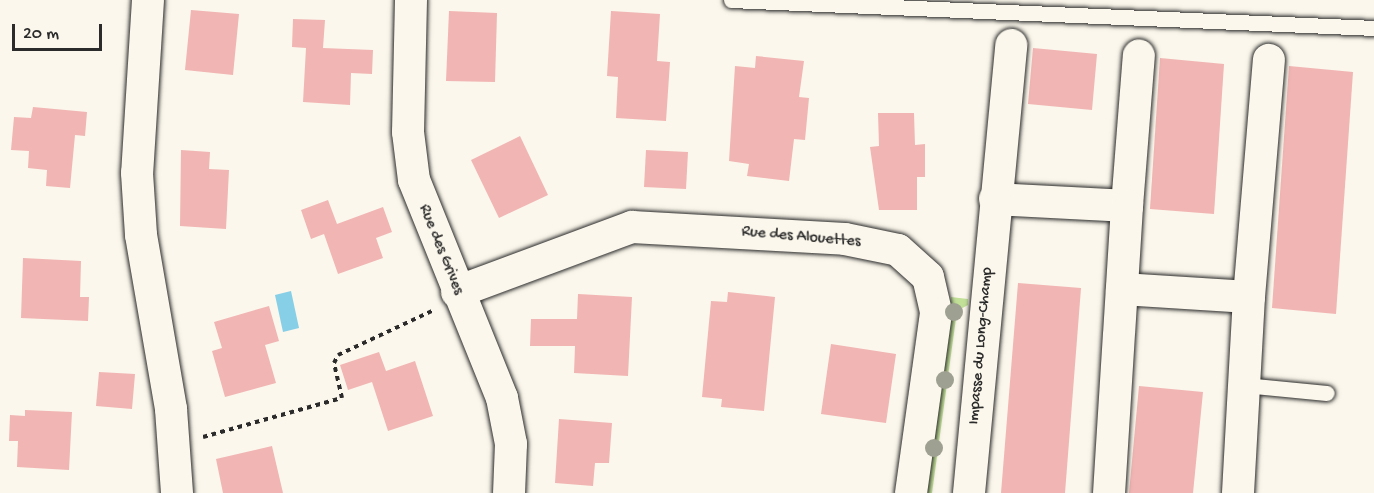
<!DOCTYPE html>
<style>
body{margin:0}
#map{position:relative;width:1374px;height:493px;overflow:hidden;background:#fbf7ec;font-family:"Gochi Hand",sans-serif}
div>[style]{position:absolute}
.green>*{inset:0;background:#c2e098}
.water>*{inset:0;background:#86cfe7}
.building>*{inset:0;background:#f1b5b3}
.path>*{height:4px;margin-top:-2px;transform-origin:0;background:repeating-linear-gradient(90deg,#2b2b2b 0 4.5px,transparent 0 9px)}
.roads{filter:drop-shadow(0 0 2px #2b2b2b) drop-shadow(0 0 2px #2b2b2b)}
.lane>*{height:15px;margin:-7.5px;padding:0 7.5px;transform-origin:7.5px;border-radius:7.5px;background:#fbf7ec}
.street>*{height:32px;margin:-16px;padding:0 16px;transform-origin:16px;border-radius:16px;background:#fbf7ec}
.trees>*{width:18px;height:18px;margin:-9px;border-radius:50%;background:#9ea091}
span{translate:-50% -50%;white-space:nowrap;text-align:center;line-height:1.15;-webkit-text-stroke:5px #fbf7ec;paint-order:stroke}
.street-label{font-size:16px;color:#2b2b2b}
.scale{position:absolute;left:12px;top:24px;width:90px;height:27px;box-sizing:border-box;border:3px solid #2b2b2b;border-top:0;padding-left:8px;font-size:18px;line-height:21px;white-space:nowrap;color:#2b2b2b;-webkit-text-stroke:4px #fbf7ec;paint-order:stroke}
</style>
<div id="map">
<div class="green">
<i style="clip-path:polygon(951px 297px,968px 299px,968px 305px,957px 311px,932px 493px,927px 493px)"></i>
</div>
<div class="water">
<i style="clip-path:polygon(291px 291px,299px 328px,283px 332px,275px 295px)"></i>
</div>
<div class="building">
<i style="clip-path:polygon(191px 10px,239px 14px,233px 75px,185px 70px)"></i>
<i style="clip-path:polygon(449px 11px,497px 13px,495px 82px,446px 81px)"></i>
<i style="clip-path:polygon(611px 11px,660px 14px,657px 61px,670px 62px,666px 121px,616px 118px,618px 77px,607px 76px)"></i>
<i style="clip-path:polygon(293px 19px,325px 20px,323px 48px,373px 50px,372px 74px,351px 73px,350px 105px,303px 102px,306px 48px,292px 47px)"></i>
<i style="clip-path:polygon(1033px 48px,1097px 54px,1092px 110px,1028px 104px)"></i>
<i style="clip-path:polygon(756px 56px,804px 61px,799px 97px,809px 98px,805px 140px,794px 139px,789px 181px,747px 176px,749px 164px,729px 161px,735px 66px,755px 68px)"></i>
<i style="clip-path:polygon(1160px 58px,1224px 64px,1214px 214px,1150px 209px)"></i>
<i style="clip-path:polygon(1289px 66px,1353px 72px,1336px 314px,1272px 308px)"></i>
<i style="clip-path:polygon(33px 107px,87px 112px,85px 136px,75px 135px,70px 188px,46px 186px,47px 170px,28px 168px,29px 151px,11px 150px,14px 117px,31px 118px)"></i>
<i style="clip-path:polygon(878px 113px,914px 113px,915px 145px,925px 144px,925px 177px,917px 177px,917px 210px,879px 210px,870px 147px,879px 146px)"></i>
<i style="clip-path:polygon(520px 136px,548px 195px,499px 218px,471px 160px)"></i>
<i style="clip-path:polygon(181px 150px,210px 152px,209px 169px,229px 170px,226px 229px,180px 226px)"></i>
<i style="clip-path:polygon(646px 150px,688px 152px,686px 189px,644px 187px)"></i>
<i style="clip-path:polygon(328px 200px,337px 224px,383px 207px,392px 232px,376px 238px,383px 258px,338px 274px,324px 234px,311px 239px,301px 210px)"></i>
<i style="clip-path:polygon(23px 258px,81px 261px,80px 297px,89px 297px,88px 321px,21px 318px)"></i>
<i style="clip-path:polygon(1018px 283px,1081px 288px,1065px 493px,1001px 493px)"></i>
<i style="clip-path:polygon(728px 292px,775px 297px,764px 411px,721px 407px,722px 399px,702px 397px,711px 301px,727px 302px)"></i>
<i style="clip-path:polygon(578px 294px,632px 297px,628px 376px,574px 373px,575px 346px,530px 346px,531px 319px,577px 319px)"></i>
<i style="clip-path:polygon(269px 306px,279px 341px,265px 345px,276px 383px,225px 397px,212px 351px,222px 348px,214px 322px)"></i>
<i style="clip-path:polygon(831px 344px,896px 354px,886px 423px,821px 414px)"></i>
<i style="clip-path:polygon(379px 352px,386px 371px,415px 361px,433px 416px,388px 431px,372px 382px,348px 390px,340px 365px)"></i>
<i style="clip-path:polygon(99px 372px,135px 374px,132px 409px,96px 406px)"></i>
<i style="clip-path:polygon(1139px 386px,1203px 392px,1193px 493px,1129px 493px)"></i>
<i style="clip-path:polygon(25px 410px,72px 412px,69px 470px,17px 467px,18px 441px,9px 441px,10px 415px,25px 416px)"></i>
<i style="clip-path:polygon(559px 419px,612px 423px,609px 463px,595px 463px,593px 486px,555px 483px)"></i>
<i style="clip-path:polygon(272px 446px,283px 493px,223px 493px,216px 459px)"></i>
</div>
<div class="path">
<i style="left:203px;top:437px;width:144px;rotate:-15.7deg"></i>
<i style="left:342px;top:398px;width:36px;rotate:-103deg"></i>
<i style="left:334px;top:363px;width:9px;rotate:-63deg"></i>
<i style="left:338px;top:355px;width:106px;rotate:-25.1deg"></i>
</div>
<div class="roads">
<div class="lane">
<i style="left:731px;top:0;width:644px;rotate:2.49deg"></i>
<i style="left:1244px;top:385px;width:83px;rotate:5.5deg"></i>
</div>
<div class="street">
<i style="left:148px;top:0;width:173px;rotate:93.6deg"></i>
<i style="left:137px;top:173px;width:62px;rotate:86.3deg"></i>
<i style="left:141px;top:235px;width:177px;rotate:80.2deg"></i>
<i style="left:171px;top:409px;width:84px;rotate:85.9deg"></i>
<i style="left:411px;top:0;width:132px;rotate:91.3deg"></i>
<i style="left:408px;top:132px;width:48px;rotate:82.9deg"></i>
<i style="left:414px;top:180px;width:235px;rotate:68deg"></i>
<i style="left:502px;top:398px;width:47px;rotate:78.9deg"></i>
<i style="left:511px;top:444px;width:49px;rotate:92.3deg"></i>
<i style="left:995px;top:199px;width:132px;rotate:3deg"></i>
<i style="left:1127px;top:206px;width:151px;rotate:-85.5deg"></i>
<i style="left:1122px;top:289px;width:127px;rotate:3.6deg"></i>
<i style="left:1249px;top:297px;width:238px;rotate:-85.2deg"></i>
<i style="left:457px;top:292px;width:187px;rotate:-20.4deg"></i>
<i style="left:632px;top:227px;width:213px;rotate:3.2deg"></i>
<i style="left:845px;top:239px;width:54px;rotate:11.7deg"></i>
<i style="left:898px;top:250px;width:40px;rotate:42deg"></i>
<i style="left:928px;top:277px;width:37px;rotate:77deg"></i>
<i style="left:936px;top:313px;width:182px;rotate:97.9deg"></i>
<i style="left:969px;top:493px;width:450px;rotate:-84.6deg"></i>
<i style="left:1109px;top:493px;width:288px;rotate:-86.4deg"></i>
<i style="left:1238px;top:493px;width:196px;rotate:-86.8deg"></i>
</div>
</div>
<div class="trees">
<i style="left:954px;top:312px"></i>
<i style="left:945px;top:380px"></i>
<i style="left:934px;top:448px"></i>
</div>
<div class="street-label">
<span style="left:801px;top:238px;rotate:5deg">Rue des Alouettes</span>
<span style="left:440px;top:250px;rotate:68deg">Rue des Grives</span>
<span style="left:982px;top:346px;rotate:-85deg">Impasse du Long-Champ</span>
</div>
<div class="scale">20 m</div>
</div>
